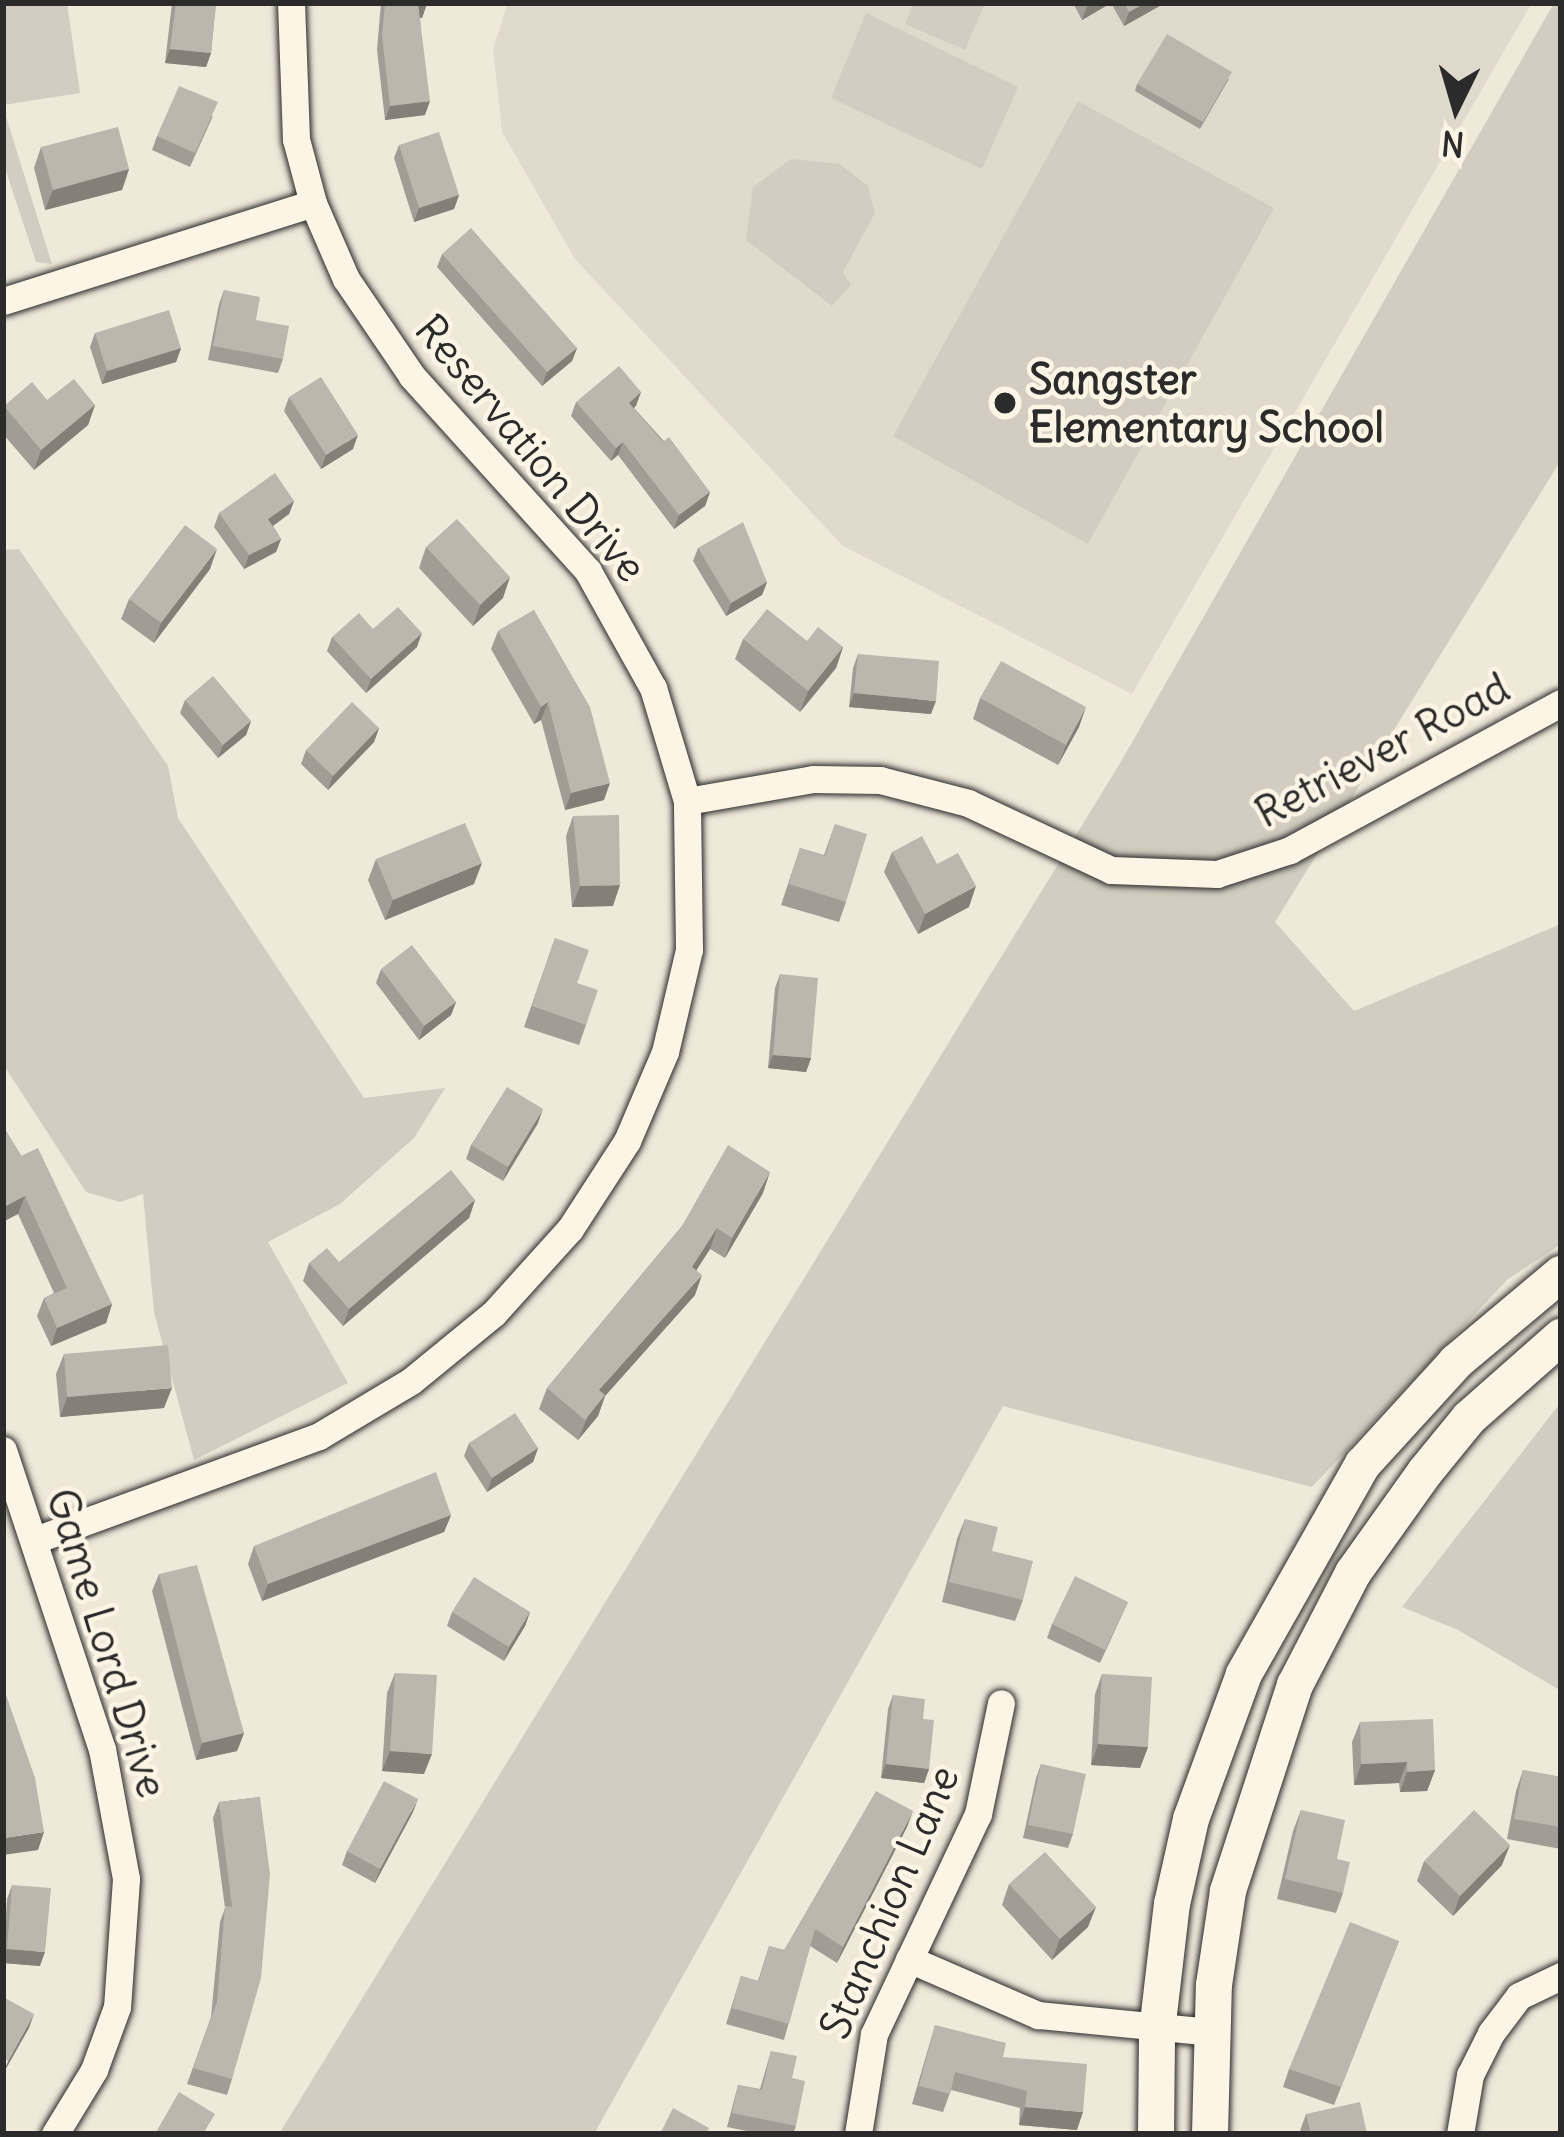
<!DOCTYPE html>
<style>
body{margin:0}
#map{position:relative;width:1564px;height:2137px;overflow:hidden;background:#efe9da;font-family:Delius,sans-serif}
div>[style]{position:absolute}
.built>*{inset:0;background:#e0dacc}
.green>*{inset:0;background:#d2cdc0}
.roads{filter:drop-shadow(0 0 3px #2b2b2b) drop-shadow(0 0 3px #2b2b2b)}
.street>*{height:27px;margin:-13.5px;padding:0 13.5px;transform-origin:13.5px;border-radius:13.5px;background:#fcf5e5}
.secondary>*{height:36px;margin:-18px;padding:0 18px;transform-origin:18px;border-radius:18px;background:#fcf5e5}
.wall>*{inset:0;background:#a29d94}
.shaded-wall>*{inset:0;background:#848078}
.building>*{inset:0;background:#bcb7ac}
.dots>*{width:33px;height:33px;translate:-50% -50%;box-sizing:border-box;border:6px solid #fcf5e5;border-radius:50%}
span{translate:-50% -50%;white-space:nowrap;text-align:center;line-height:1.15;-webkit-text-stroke:9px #fcf5e5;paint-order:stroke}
.poi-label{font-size:42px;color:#2b2b2b;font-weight:700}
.left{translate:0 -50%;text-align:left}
.street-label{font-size:42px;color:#2b2b2b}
.frame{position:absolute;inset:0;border:6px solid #2b2b2b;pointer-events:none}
.north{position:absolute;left:1396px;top:48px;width:120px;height:120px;-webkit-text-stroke:9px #fcf5e5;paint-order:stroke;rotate:185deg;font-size:33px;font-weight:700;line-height:48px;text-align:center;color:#2b2b2b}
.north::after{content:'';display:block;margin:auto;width:42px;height:54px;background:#2b2b2b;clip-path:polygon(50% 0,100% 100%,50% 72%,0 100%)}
</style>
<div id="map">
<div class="built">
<i style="clip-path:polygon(508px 3px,1532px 3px,1132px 694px,843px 546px,575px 259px,502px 132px,493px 49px)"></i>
</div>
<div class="green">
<i style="clip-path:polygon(3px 3px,67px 3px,80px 93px,3px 105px)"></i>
<i style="clip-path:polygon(914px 3px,985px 3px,965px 50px,905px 24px)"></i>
<i style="clip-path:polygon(1554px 3px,1561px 3px,1561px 460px,1275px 922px,1354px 1011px,1561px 924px,1561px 1244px,1508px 1279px,1312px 1487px,1003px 1406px,594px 2134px,279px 2134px,1119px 765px)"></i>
<i style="clip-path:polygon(866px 13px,1018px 87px,982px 169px,831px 98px)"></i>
<i style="clip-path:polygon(1078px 101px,1274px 208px,1088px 544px,893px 436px)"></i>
<i style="clip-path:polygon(3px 107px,52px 264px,36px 262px,3px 162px)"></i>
<i style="clip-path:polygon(791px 159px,840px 164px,868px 186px,875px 213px,843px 272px,851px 285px,832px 306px,746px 240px,753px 187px)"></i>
<i style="clip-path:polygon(19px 549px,168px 766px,178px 818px,364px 1098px,445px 1088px,414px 1138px,340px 1204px,268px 1242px,348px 1383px,194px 1460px,154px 1312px,143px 1194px,120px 1202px,86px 1192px,3px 1064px,3px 550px)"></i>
<i style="clip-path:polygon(1561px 1402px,1561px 1691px,1458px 1630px,1402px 1607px)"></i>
</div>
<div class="roads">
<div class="street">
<i style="left:3px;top:301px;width:325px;rotate:-17.5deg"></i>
<i style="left:687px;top:801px;width:128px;rotate:-9.9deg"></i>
<i style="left:813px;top:779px;width:67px;rotate:0.9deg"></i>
<i style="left:880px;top:780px;width:91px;rotate:14.6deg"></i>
<i style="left:968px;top:803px;width:158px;rotate:25.1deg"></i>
<i style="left:1111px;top:870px;width:106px;rotate:2.2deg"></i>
<i style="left:1217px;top:874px;width:77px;rotate:-18.2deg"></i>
<i style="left:1290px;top:850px;width:308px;rotate:-28.5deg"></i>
<i style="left:3px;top:1450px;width:315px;rotate:71.7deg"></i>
<i style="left:102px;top:1749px;width:132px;rotate:79.5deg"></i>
<i style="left:126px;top:1879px;width:128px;rotate:94deg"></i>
<i style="left:117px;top:2007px;width:67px;rotate:110.1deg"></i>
<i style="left:94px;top:2070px;width:75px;rotate:121.4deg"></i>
<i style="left:35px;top:1540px;width:302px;rotate:-20.1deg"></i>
<i style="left:319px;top:1436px;width:107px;rotate:-30.9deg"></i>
<i style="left:411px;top:1381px;width:107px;rotate:-39.3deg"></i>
<i style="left:494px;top:1313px;width:113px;rotate:-47.9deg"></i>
<i style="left:570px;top:1229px;width:105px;rotate:-57.1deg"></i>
<i style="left:627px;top:1141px;width:97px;rotate:-66.9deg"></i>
<i style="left:665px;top:1052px;width:105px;rotate:-76.8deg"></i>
<i style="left:689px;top:950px;width:149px;rotate:-90.8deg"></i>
<i style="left:687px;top:801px;width:118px;rotate:-106.7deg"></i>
<i style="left:653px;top:688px;width:134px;rotate:-119.1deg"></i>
<i style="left:588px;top:571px;width:263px;rotate:-132.1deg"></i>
<i style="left:412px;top:376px;width:117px;rotate:-124.2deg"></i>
<i style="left:346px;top:279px;width:83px;rotate:-113.5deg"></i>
<i style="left:313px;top:203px;width:66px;rotate:-104.9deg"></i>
<i style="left:296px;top:139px;width:136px;rotate:-92.1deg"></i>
<i style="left:909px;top:1959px;width:141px;rotate:23.5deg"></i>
<i style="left:1038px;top:2015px;width:175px;rotate:5.6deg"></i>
<i style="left:858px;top:2134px;width:101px;rotate:-80.9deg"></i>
<i style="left:874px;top:2034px;width:243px;rotate:-64.7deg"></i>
<i style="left:978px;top:1814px;width:113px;rotate:-78.3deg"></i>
<i style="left:1460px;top:2134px;width:60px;rotate:-80.4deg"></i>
<i style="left:1470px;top:2075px;width:47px;rotate:-63.4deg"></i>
<i style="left:1491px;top:2033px;width:46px;rotate:-52.9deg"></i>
<i style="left:1519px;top:1996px;width:47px;rotate:-25.5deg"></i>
</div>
<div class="secondary">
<i style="left:1156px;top:2134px;width:103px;rotate:-89.4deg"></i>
<i style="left:1157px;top:2031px;width:128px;rotate:-83.3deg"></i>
<i style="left:1172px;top:1904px;width:87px;rotate:-77.4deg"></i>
<i style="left:1191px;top:1819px;width:154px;rotate:-69.9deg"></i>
<i style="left:1244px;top:1674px;width:241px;rotate:-60.5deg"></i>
<i style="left:1363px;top:1464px;width:138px;rotate:-47.6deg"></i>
<i style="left:1456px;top:1362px;width:137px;rotate:-40deg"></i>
<i style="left:1210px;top:2134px;width:149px;rotate:-88.5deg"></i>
<i style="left:1214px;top:1985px;width:95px;rotate:-81.5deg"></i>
<i style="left:1228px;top:1891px;width:217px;rotate:-72deg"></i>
<i style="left:1295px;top:1685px;width:126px;rotate:-62.6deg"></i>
<i style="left:1353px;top:1573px;width:124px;rotate:-54.5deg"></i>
<i style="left:1425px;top:1472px;width:70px;rotate:-50.8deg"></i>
<i style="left:1469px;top:1418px;width:123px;rotate:-41.4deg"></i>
</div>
</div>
<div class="wall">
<i style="clip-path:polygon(172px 3px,216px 3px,211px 53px,206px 67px,165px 63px)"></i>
<i style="clip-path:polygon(381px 3px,427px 3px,422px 18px,420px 17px,425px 115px,385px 120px,377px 50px)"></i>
<i style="clip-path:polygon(1073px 3px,1165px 3px,1124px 26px,1111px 3px,1082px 20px)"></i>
<i style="clip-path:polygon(1229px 79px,1200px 129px,1135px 91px,1137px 84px)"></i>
<i style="clip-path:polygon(213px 116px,190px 167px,152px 150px,157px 136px)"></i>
<i style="clip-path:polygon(399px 145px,459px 195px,454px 209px,414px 222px,394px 158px)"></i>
<i style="clip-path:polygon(41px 147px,129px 169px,122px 190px,45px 210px,34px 168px)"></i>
<i style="clip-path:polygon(442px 254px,577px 348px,572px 361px,542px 386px,437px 267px)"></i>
<i style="clip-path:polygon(224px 290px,283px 359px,278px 373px,208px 360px,219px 304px)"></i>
<i style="clip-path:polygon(95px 333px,181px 348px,176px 362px,102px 384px,90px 347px)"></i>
<i style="clip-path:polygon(641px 392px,634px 408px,710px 492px,705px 506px,674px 529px,618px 455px,611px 461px,571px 416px,576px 402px)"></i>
<i style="clip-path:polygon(289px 397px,353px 449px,321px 469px,284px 411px)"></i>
<i style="clip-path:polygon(47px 400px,95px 405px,88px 425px,34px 470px,3px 434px,3px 409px,4px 406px)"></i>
<i style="clip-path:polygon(294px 501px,289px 514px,273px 526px,281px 539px,276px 552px,244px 569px,214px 527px,219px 513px)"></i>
<i style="clip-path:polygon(426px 547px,503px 598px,473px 626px,419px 568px)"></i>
<i style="clip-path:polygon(698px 548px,767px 582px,762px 595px,726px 616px,693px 561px)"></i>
<i style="clip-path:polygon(210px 569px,154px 643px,121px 619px,129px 599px)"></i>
<i style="clip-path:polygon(534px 610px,604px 800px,565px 810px,541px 720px,534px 724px,491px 649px,498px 631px)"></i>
<i style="clip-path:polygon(332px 637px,417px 647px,366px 693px,327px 651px)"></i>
<i style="clip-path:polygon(743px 639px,807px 641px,843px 647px,836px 668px,800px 712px,735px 659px)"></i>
<i style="clip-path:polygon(858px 654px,931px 714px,849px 707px,853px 668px)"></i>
<i style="clip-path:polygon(980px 698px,1079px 727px,1058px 765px,973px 719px)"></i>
<i style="clip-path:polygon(185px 700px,251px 721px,246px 735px,218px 758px,180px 713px)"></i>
<i style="clip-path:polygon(379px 728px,374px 742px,328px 790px,301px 764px,306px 750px)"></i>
<i style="clip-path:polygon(573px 816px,613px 906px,572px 907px,566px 836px)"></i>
<i style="clip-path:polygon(835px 824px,846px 902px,839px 922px,781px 905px,800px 848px,824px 855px)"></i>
<i style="clip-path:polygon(892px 852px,937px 864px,969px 907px,918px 934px,884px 872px)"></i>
<i style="clip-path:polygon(376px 859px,474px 884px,385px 920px,368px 880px)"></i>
<i style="clip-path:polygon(555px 938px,577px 983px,586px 1025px,579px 1045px,524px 1027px)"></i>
<i style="clip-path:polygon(381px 969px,456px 1002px,451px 1015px,419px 1040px,376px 983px)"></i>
<i style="clip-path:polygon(780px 974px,811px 1058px,806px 1072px,768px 1068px,775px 988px)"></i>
<i style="clip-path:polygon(538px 1123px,503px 1181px,466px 1159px,471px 1145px)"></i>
<i style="clip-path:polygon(3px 1126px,112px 1304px,106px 1323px,51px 1346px,37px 1316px,44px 1298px,54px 1293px,18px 1214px)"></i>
<i style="clip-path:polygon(763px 1193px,725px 1258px,710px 1249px,696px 1270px,695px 1295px,605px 1396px,598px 1416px,578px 1440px,539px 1409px,547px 1388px,682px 1226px)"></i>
<i style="clip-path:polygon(475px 1200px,469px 1218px,343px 1326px,303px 1281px,309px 1263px,339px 1262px)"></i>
<i style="clip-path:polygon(64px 1354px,164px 1408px,60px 1417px,56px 1374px)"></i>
<i style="clip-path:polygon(469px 1443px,538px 1448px,533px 1462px,487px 1492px,464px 1456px)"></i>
<i style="clip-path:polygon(451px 1515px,444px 1532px,262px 1601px,248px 1564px,254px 1546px)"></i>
<i style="clip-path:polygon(965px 1519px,992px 1551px,1023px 1600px,1015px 1621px,942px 1602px,957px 1539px)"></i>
<i style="clip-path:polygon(159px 1574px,244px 1733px,237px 1751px,196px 1760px,152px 1591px)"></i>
<i style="clip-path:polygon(1128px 1602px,1100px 1663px,1047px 1638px,1052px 1624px)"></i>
<i style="clip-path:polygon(452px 1612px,530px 1612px,525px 1626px,504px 1661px,447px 1626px)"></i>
<i style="clip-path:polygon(395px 1673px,424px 1774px,382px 1771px,387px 1693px)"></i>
<i style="clip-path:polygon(1102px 1674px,1148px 1747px,1140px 1768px,1091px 1765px,1095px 1694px)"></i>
<i style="clip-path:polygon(893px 1695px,923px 1719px,929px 1769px,924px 1783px,881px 1778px,888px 1709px)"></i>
<i style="clip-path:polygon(1360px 1722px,1435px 1770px,1427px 1791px,1400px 1792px,1399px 1783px,1354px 1785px,1352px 1742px)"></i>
<i style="clip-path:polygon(1041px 1764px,1073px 1834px,1068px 1848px,1023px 1838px,1036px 1778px)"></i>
<i style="clip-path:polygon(1523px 1770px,1561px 1777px,1561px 1849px,1507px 1839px,1516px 1791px)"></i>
<i style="clip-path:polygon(260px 1797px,232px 2079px,227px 2095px,187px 2084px,211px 2017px,220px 1922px,225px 1908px,213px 1818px,219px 1802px)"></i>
<i style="clip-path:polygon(1301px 1810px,1337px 1859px,1343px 1893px,1336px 1913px,1277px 1899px,1293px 1831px)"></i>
<i style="clip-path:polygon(413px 1812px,375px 1883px,342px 1865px,347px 1851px)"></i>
<i style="clip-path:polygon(907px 1827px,837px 1963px,810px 1946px,784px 2040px,726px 2024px,741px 1976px,758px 1981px,769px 1946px,784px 1950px)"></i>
<i style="clip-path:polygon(1424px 1861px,1502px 1865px,1453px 1916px,1417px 1881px)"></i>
<i style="clip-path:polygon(1009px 1884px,1088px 1927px,1052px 1960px,1002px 1905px)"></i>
<i style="clip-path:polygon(12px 1885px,40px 1966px,3px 1963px,7px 1899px)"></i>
<i style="clip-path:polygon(1399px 1941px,1334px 2105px,1283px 2087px,1289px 2069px)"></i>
<i style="clip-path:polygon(935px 2025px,1003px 2057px,1077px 2130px,1019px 2125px,1020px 2108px,951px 2090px,943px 2112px,912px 2104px)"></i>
<i style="clip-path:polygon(771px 2051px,792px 2078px,796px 2126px,793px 2134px,761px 2134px,727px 2127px,738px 2085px,760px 2089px)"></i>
<i style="clip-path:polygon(1306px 2114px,1367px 2134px,1299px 2134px)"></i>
</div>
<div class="shaded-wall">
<i style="clip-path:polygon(418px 3px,427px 4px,422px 18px,413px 17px)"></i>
<i style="clip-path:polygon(1092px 3px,1111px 3px,1082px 20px,1087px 6px)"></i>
<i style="clip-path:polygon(1145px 3px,1165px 3px,1124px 26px,1129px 12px)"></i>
<i style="clip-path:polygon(170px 49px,211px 53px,206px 67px,165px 63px)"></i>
<i style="clip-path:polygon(430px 101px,425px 115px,385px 120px,390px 106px)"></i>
<i style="clip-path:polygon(129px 169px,122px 190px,45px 210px,53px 190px)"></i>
<i style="clip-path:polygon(459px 195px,454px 209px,414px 222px,419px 208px)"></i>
<i style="clip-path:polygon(181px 348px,176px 362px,102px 384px,107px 371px)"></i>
<i style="clip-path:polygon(577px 348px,572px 361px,542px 386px,547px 372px)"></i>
<i style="clip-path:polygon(641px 392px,636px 406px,624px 417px,629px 403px)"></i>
<i style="clip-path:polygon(95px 405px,88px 425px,34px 470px,41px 450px)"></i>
<i style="clip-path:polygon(358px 435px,353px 449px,321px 469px,326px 455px)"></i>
<i style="clip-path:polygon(623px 442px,618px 455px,611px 461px,616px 448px)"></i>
<i style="clip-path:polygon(710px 492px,705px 506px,674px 529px,679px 515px)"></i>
<i style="clip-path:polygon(294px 501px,289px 514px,263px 533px,268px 519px)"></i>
<i style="clip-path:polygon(281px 539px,276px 552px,244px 569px,249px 555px)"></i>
<i style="clip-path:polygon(217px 549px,210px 569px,154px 643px,161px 623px)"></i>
<i style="clip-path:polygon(510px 577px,503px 598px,473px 626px,480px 605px)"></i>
<i style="clip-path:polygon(767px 582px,762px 595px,726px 616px,731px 603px)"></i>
<i style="clip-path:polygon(422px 633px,417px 647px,366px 693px,371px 679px)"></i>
<i style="clip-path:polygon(843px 647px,836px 668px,800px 712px,808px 691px)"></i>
<i style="clip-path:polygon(854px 693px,936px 701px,931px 714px,849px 707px)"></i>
<i style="clip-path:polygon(548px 702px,541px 720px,534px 724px,541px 707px)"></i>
<i style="clip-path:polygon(1086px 707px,1079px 727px,1058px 765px,1066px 745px)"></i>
<i style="clip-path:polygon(251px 721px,246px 735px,218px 758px,223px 745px)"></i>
<i style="clip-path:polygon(379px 728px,374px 742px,328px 790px,333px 776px)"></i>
<i style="clip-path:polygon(610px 783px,604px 800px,565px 810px,571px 793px)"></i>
<i style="clip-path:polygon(482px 863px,474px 884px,385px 920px,393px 900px)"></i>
<i style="clip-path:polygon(620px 885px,613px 906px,572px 907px,580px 886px)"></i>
<i style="clip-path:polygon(976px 886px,969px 907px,918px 934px,925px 914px)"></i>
<i style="clip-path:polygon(456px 1002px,451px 1015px,419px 1040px,424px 1026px)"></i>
<i style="clip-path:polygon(773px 1055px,811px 1058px,806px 1072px,768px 1068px)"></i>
<i style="clip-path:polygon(543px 1109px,538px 1123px,503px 1181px,508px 1167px)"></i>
<i style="clip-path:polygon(770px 1172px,763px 1193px,725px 1258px,732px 1238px)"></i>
<i style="clip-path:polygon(25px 1196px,18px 1214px,3px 1222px,3px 1207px)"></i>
<i style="clip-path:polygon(475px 1200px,469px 1218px,343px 1326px,349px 1309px)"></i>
<i style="clip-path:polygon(717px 1228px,710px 1249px,685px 1288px,692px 1267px)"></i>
<i style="clip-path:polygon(702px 1275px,695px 1295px,605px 1396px,598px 1416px,578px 1440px,599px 1390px)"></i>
<i style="clip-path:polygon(112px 1304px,106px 1323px,51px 1346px,57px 1328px)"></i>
<i style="clip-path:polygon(172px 1388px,164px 1408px,60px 1417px,67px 1397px)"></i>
<i style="clip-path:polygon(538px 1448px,533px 1462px,487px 1492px,492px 1478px)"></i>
<i style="clip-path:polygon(451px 1515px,444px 1532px,262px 1601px,268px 1584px)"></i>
<i style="clip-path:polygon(530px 1612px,525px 1626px,504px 1661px,509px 1647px)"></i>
<i style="clip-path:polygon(244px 1733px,237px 1751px,196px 1760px,202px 1743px)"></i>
<i style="clip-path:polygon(1098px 1744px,1148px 1747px,1140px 1768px,1091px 1765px)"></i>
<i style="clip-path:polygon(390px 1751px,432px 1754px,424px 1774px,382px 1771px)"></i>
<i style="clip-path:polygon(1407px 1762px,1399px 1783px,1354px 1785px,1361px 1764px)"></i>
<i style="clip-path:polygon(886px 1764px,929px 1769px,924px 1783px,881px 1778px)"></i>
<i style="clip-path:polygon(1435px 1770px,1427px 1791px,1400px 1792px,1407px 1772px)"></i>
<i style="clip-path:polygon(418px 1799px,413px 1812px,375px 1883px,380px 1869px)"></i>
<i style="clip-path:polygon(913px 1811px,907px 1827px,837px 1963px,843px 1947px)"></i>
<i style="clip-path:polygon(44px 1832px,38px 1850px,3px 1855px,4px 1838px)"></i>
<i style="clip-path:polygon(1510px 1845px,1502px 1865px,1453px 1916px,1460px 1896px)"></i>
<i style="clip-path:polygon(1096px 1907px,1088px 1927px,1052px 1960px,1060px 1939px)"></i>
<i style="clip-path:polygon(7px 1949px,45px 1952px,40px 1966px,3px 1963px)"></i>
<i style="clip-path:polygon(34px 2014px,29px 2028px,3px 2074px,8px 2061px)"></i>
<i style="clip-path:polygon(1025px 2107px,1083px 2112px,1077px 2130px,1019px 2125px)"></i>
</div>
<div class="building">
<i style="clip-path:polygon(176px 3px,216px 3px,211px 53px,170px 49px)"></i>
<i style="clip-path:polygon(385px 3px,427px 3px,418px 3px,430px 101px,390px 106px,382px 36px)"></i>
<i style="clip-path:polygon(1124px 3px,1145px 3px,1129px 12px)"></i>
<i style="clip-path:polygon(1167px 34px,1232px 72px,1203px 122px,1137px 84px)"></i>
<i style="clip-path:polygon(179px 86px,218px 102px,195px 153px,157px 136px)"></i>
<i style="clip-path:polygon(118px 127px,129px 169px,53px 190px,41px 147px)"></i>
<i style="clip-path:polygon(439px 132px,459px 195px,419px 208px,399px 145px)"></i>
<i style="clip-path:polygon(471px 228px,577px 348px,547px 372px,442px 254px)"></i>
<i style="clip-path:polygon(224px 290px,260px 297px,256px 320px,289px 326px,283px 359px,213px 346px)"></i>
<i style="clip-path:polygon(169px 310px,181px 348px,107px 371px,95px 333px)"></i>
<i style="clip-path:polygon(619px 366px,641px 392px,629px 403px,663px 442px,669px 437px,710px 492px,679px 515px,623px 442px,616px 448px,576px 402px)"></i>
<i style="clip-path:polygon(321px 377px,358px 435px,326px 455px,289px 397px)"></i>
<i style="clip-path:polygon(74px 379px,95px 405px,41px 450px,4px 406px,32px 382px,47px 400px)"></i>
<i style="clip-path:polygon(275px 473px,294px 501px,268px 519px,281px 539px,249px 555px,219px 513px)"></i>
<i style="clip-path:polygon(457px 519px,510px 577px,480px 605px,426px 547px)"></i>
<i style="clip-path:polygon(743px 522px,767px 582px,731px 603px,698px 548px)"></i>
<i style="clip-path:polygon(185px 525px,217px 549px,161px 623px,129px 599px)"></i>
<i style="clip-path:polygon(398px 607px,422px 633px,371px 679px,332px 637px,359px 613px,373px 629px)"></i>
<i style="clip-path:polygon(767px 609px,807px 641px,818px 627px,843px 647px,808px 691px,743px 639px)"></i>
<i style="clip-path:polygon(534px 610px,590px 707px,610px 783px,571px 793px,548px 702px,541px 707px,498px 631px)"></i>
<i style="clip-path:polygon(858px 654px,939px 661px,936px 701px,854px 693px)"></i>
<i style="clip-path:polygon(1001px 661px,1086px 707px,1066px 745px,980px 698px)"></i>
<i style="clip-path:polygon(213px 676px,251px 721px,223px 745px,185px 700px)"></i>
<i style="clip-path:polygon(352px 702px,379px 728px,333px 776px,306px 750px)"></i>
<i style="clip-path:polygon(619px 815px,620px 885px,580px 886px,573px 816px)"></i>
<i style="clip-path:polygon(465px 823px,482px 863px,393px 900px,376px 859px)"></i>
<i style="clip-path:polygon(835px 824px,867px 834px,846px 902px,789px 884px,800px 848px,825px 856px)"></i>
<i style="clip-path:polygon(922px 836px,937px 864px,958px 853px,976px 886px,925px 914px,892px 852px)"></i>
<i style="clip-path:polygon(555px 938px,589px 950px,577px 983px,598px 990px,586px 1025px,532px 1006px)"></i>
<i style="clip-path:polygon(412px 945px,456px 1002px,424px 1026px,381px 969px)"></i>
<i style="clip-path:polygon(780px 974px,818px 978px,811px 1058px,773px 1055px)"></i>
<i style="clip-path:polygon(507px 1087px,543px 1109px,508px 1167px,471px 1145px)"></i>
<i style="clip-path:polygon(3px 1126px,21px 1156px,38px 1148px,112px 1304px,57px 1328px,44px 1298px,67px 1288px,25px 1196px,3px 1207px)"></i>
<i style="clip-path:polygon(728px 1145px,770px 1172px,732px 1238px,717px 1228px,692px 1267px,702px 1275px,599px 1390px,605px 1395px,585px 1420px,547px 1388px,682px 1226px)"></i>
<i style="clip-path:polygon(451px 1170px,475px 1200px,349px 1309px,309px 1263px,327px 1248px,339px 1262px)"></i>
<i style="clip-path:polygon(168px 1345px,172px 1388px,67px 1397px,64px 1354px)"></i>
<i style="clip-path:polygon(515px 1413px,538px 1448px,492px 1478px,469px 1443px)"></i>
<i style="clip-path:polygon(436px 1472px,451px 1515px,268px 1584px,254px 1546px)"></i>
<i style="clip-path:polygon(965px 1519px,998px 1527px,992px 1551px,1033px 1561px,1023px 1600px,949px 1582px)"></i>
<i style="clip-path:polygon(197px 1565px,244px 1733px,202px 1743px,159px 1574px)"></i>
<i style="clip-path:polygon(1075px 1576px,1128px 1602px,1105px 1650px,1052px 1624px)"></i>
<i style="clip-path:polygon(474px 1577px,530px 1612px,509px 1647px,452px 1612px)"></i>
<i style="clip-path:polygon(395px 1673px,437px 1675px,432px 1754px,390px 1751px)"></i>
<i style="clip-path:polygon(1102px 1674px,1152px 1677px,1148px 1747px,1098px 1744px)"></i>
<i style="clip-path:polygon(3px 1686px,35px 1778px,44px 1832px,4px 1838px)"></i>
<i style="clip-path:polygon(893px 1695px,925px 1699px,923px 1719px,934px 1720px,929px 1769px,886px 1764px)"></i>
<i style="clip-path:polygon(1433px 1719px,1435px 1770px,1407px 1772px,1407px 1762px,1361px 1764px,1360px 1722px)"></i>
<i style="clip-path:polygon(1041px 1764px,1086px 1774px,1073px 1834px,1028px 1825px)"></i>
<i style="clip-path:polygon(1523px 1770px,1561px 1777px,1561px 1827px,1514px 1819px)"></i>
<i style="clip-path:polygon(384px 1781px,418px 1799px,380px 1869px,347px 1851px)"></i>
<i style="clip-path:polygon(876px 1791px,913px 1811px,843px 1947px,815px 1929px,789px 2024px,732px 2008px,741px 1976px,759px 1981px,769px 1946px,784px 1950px)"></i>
<i style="clip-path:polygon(260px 1797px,270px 1874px,261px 1978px,232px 2079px,193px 2068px,217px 2002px,225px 1906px,232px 1907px,219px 1802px)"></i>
<i style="clip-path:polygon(1301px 1810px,1345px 1820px,1337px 1859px,1350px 1862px,1343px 1893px,1285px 1879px)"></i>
<i style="clip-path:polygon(1474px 1810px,1510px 1845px,1460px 1896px,1424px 1861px)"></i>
<i style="clip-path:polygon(1045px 1852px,1096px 1907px,1060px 1939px,1009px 1884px)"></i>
<i style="clip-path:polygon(12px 1885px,51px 1888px,45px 1952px,7px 1949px)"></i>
<i style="clip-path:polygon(1350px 1922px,1399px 1941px,1341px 2087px,1289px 2069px)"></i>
<i style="clip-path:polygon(3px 1997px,34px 2014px,8px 2061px,3px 2058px)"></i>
<i style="clip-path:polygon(935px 2025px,1006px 2043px,1003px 2057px,1087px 2064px,1083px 2112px,1025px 2107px,1027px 2091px,955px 2072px,950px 2094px,919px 2086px)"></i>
<i style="clip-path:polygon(771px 2051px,797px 2056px,792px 2078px,805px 2081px,796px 2126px,732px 2113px,738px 2085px,762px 2090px)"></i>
<i style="clip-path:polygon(179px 2092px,215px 2114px,203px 2134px,155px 2134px)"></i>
<i style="clip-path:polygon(1360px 2102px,1367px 2134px,1311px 2134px,1306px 2114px)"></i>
<i style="clip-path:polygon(673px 2108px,709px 2128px,706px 2134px,660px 2134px)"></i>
</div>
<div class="dots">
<i style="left:1005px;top:403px;background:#2b2b2b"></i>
</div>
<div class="poi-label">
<span class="left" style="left:1029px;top:403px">Sangster<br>Elementary School</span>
</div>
<div class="street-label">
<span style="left:531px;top:448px;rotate:50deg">Reservation Drive</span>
<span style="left:1382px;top:750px;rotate:-28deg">Retriever Road</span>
<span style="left:107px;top:1643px;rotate:73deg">Game Lord Drive</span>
<span style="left:889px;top:1902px;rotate:-67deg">Stanchion Lane</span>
</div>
<div class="frame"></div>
<div class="north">N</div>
</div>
